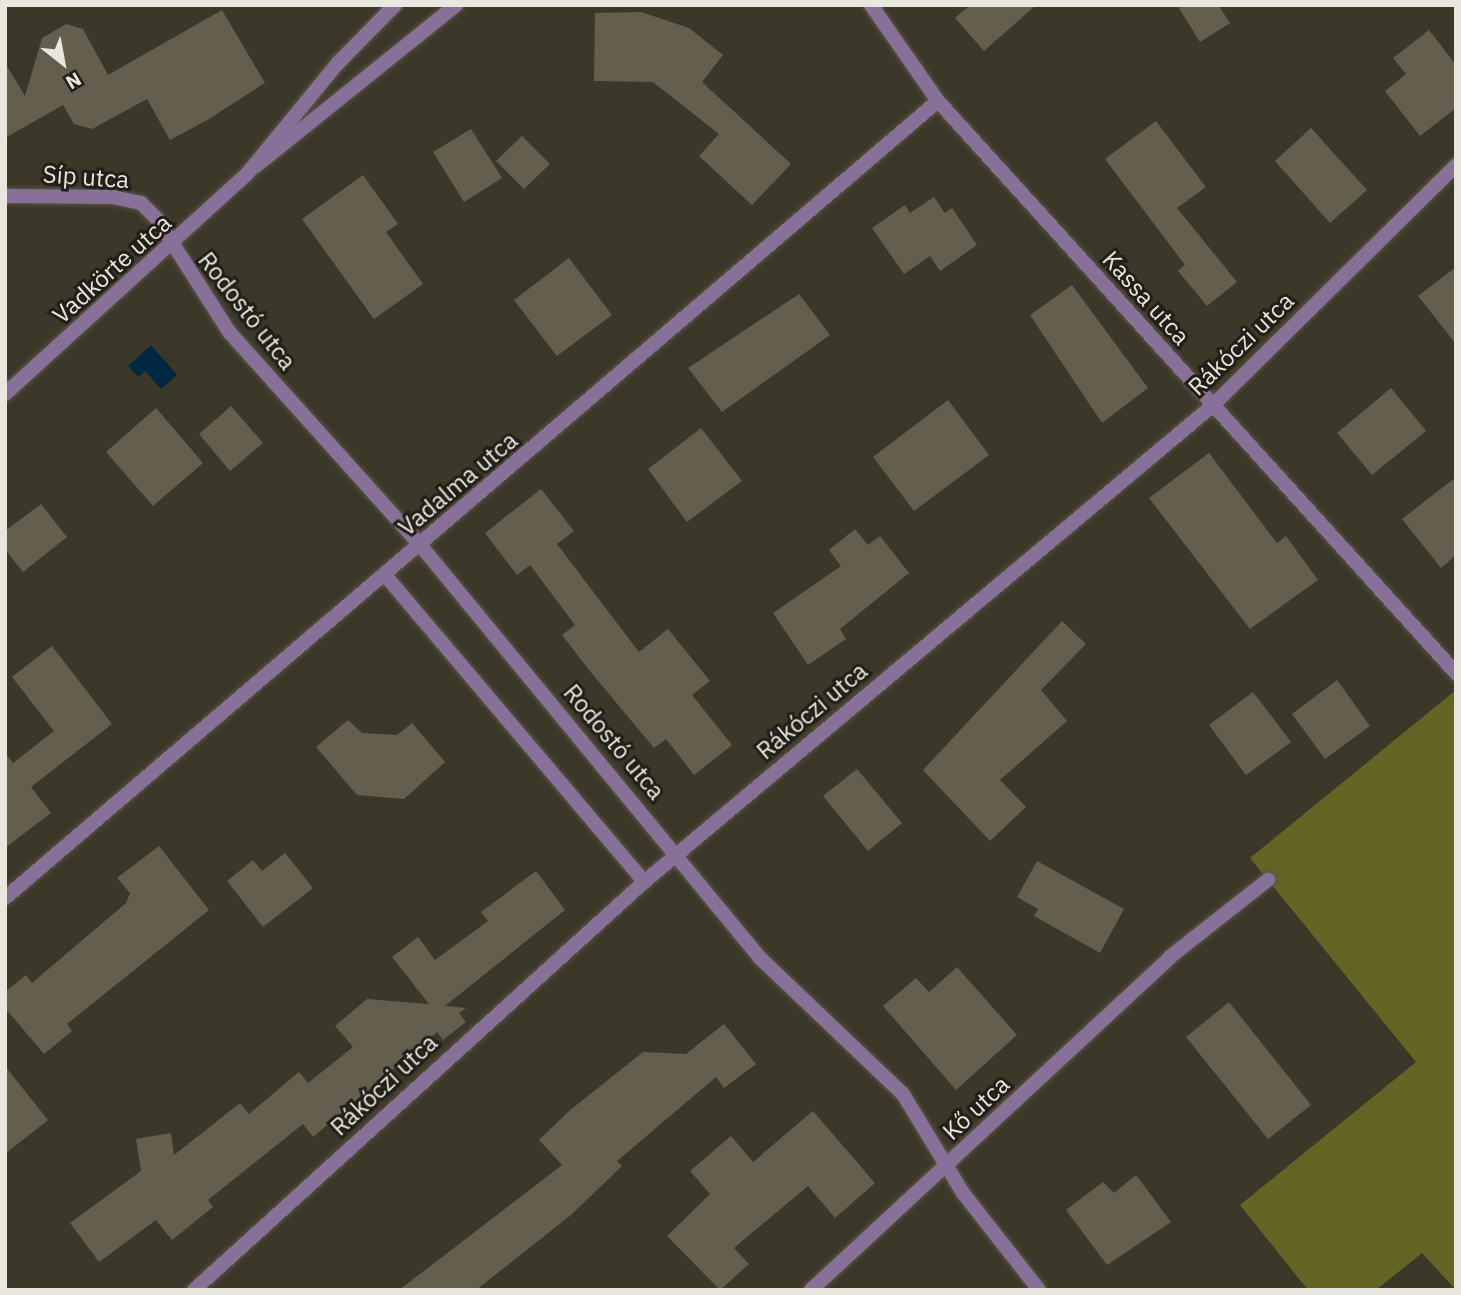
<!DOCTYPE html>
<meta charset="utf-8">
<style>
body{margin:0}
#map{position:relative;width:1461px;height:1295px;overflow:hidden;background:#3c3829;font-family:"IBM Plex Sans",sans-serif}
div>[style]{position:absolute}
.forest>*{inset:0;background:#646525}
.water>*{inset:0;background:#002744}
.building>*{inset:0;background:#635e4e}
.roads{filter:drop-shadow(0 0 2px #585446) drop-shadow(0 0 2px #585446)}
.service>*{height:14px;margin:-7px;padding:0 7px;transform-origin:7px;border-radius:7px;background:#887199}
.minor>*{height:14px;margin:-7px;padding:0 7px;transform-origin:7px;border-radius:7px;background:#887199}
span{translate:-50% -50%;white-space:nowrap;text-align:center;line-height:1.15;-webkit-text-stroke:6px #211f18;paint-order:stroke}
.street-label{font-size:24px;color:#e9e6dd}
.frame{position:absolute;inset:0;border:7px solid #e9e6dd;pointer-events:none}
.north{position:absolute;left:28px;top:28px;width:70px;height:70px;-webkit-text-stroke:5px #211f18;paint-order:stroke;rotate:149deg;font-size:19px;font-weight:700;line-height:28px;text-align:center;color:#e9e6dd}
.north::after{content:'';display:block;margin:auto;width:24px;height:32px;background:#e9e6dd;clip-path:polygon(50% 0,100% 100%,50% 72%,0 100%)}
</style>
<div id="map">
<div class="forest">
<i style="clip-path:polygon(1456px 690px,1456px 1290px,1422px 1253px,1376px 1290px,1308px 1290px,1240px 1205px,1416px 1062px,1250px 858px)"></i>
</div>
<div class="water">
<i style="clip-path:polygon(151px 345px,177px 375px,161px 389px,145px 371px,138px 377px,128px 366px)"></i>
</div>
<div class="building">
<i style="clip-path:polygon(970px 5px,1036px 5px,984px 51px,955px 18px)"></i>
<i style="clip-path:polygon(1177px 5px,1218px 5px,1230px 23px,1200px 42px)"></i>
<i style="clip-path:polygon(222px 10px,265px 83px,209px 119px,170px 140px,147px 99px,92px 129px,74px 124px,63px 105px,5px 138px,5px 63px,25px 96px,42px 38px,66px 24px,83px 29px,108px 75px)"></i>
<i style="clip-path:polygon(641px 12px,689px 28px,723px 55px,702px 82px,791px 164px,752px 205px,699px 156px,719px 134px,653px 82px,594px 81px,595px 13px)"></i>
<i style="clip-path:polygon(1429px 30px,1456px 65px,1456px 108px,1420px 136px,1385px 91px,1406px 74px,1393px 58px)"></i>
<i style="clip-path:polygon(1156px 121px,1206px 187px,1177px 208px,1237px 282px,1207px 306px,1178px 271px,1185px 265px,1105px 159px)"></i>
<i style="clip-path:polygon(1311px 128px,1367px 190px,1330px 223px,1275px 161px)"></i>
<i style="clip-path:polygon(471px 129px,502px 178px,464px 202px,433px 152px)"></i>
<i style="clip-path:polygon(522px 136px,550px 164px,524px 189px,496px 161px)"></i>
<i style="clip-path:polygon(363px 175px,398px 224px,386px 232px,423px 284px,374px 319px,302px 219px)"></i>
<i style="clip-path:polygon(934px 197px,945px 213px,952px 208px,977px 245px,940px 271px,930px 256px,904px 274px,872px 228px,905px 205px,910px 213px)"></i>
<i style="clip-path:polygon(569px 258px,612px 315px,557px 356px,514px 300px)"></i>
<i style="clip-path:polygon(1456px 267px,1456px 344px,1418px 296px)"></i>
<i style="clip-path:polygon(1072px 285px,1148px 388px,1102px 423px,1030px 315px)"></i>
<i style="clip-path:polygon(799px 294px,830px 335px,722px 412px,688px 368px)"></i>
<i style="clip-path:polygon(1391px 388px,1426px 431px,1372px 475px,1337px 433px)"></i>
<i style="clip-path:polygon(948px 400px,989px 455px,914px 511px,873px 457px)"></i>
<i style="clip-path:polygon(231px 406px,263px 443px,230px 471px,199px 434px)"></i>
<i style="clip-path:polygon(156px 408px,203px 463px,153px 506px,106px 452px)"></i>
<i style="clip-path:polygon(701px 428px,742px 481px,687px 522px,648px 469px)"></i>
<i style="clip-path:polygon(1209px 453px,1277px 543px,1286px 536px,1318px 580px,1250px 629px,1149px 498px)"></i>
<i style="clip-path:polygon(1456px 477px,1456px 555px,1441px 568px,1402px 519px)"></i>
<i style="clip-path:polygon(541px 489px,574px 531px,557px 544px,639px 652px,668px 629px,710px 681px,692px 695px,732px 745px,694px 775px,666px 739px,654px 748px,589px 670px,562px 635px,575px 625px,530px 565px,517px 575px,485px 533px)"></i>
<i style="clip-path:polygon(41px 504px,67px 537px,23px 572px,5px 549px,5px 531px)"></i>
<i style="clip-path:polygon(855px 529px,868px 545px,880px 536px,909px 573px,840px 629px,846px 639px,808px 665px,773px 613px,841px 566px,829px 550px)"></i>
<i style="clip-path:polygon(1062px 621px,1086px 644px,1041px 690px,1067px 721px,1000px 780px,1026px 807px,990px 841px,923px 770px)"></i>
<i style="clip-path:polygon(52px 646px,112px 724px,31px 787px,51px 813px,5px 848px,5px 753px,13px 763px,54px 731px,12px 677px)"></i>
<i style="clip-path:polygon(1337px 680px,1370px 726px,1325px 759px,1292px 714px)"></i>
<i style="clip-path:polygon(1253px 692px,1291px 742px,1246px 775px,1209px 725px)"></i>
<i style="clip-path:polygon(348px 720px,362px 733px,397px 735px,412px 723px,445px 762px,404px 799px,357px 795px,316px 747px)"></i>
<i style="clip-path:polygon(857px 769px,902px 823px,868px 851px,823px 796px)"></i>
<i style="clip-path:polygon(159px 846px,209px 910px,67px 1024px,72px 1031px,44px 1054px,5px 1008px,5px 992px,26px 975px,32px 983px,126px 903px,130px 893px,117px 878px)"></i>
<i style="clip-path:polygon(285px 853px,313px 888px,263px 927px,227px 881px,253px 860px,262px 871px)"></i>
<i style="clip-path:polygon(1037px 861px,1124px 909px,1100px 953px,1034px 916px,1038px 909px,1017px 897px)"></i>
<i style="clip-path:polygon(536px 871px,565px 910px,445px 1006px,466px 1008px,459px 1013px,466px 1022px,443px 1040px,437px 1032px,313px 1137px,303px 1124px,208px 1200px,213px 1207px,172px 1240px,156px 1220px,99px 1262px,70px 1223px,141px 1171px,136px 1139px,171px 1133px,174px 1155px,240px 1103px,249px 1114px,299px 1072px,308px 1083px,353px 1047px,335px 1026px,367px 999px,429px 1004px,392px 957px,418px 937px,435px 960px,488px 921px,481px 912px)"></i>
<i style="clip-path:polygon(957px 967px,1017px 1035px,956px 1090px,883px 1006px,916px 978px,929px 992px)"></i>
<i style="clip-path:polygon(1229px 1002px,1311px 1105px,1268px 1139px,1186px 1037px)"></i>
<i style="clip-path:polygon(724px 1024px,756px 1064px,724px 1088px,716px 1077px,617px 1161px,622px 1166px,571px 1215px,476px 1290px,399px 1290px,562px 1165px,539px 1140px,569px 1111px,643px 1052px,686px 1054px)"></i>
<i style="clip-path:polygon(5px 1066px,48px 1120px,5px 1154px)"></i>
<i style="clip-path:polygon(813px 1111px,875px 1183px,835px 1218px,808px 1186px,734px 1248px,749px 1264px,720px 1290px,667px 1236px,710px 1194px,690px 1171px,731px 1136px,753px 1162px)"></i>
<i style="clip-path:polygon(1136px 1175px,1171px 1222px,1107px 1265px,1066px 1210px,1103px 1182px,1114px 1193px)"></i>
</div>
<div class="roads">
<div class="service">
<i style="left:1170px;top:957px;width:125px;rotate:-38.2deg"></i>
</div>
<div class="minor">
<i style="left:871px;top:5px;width:117px;rotate:55.1deg"></i>
<i style="left:938px;top:101px;width:772px;rotate:47.84deg"></i>
<i style="left:256px;top:166px;width:257px;rotate:-38.8deg"></i>
<i style="left:5px;top:196px;width:108px;rotate:0.5deg"></i>
<i style="left:113px;top:197px;width:29px;rotate:12deg"></i>
<i style="left:141px;top:203px;width:23px;rotate:45deg"></i>
<i style="left:157px;top:219px;width:135px;rotate:57.4deg"></i>
<i style="left:230px;top:333px;width:286px;rotate:48.1deg"></i>
<i style="left:421px;top:546px;width:534px;rotate:50.55deg"></i>
<i style="left:760px;top:958px;width:197px;rotate:43.6deg"></i>
<i style="left:903px;top:1094px;width:116px;rotate:58.8deg"></i>
<i style="left:963px;top:1193px;width:123px;rotate:51.9deg"></i>
<i style="left:5px;top:394px;width:327px;rotate:-42.3deg"></i>
<i style="left:247px;top:174px;width:144px;rotate:-50.7deg"></i>
<i style="left:338px;top:63px;width:81px;rotate:-45.5deg"></i>
<i style="left:385px;top:575px;width:402px;rotate:49.8deg"></i>
<i style="left:5px;top:898px;width:1227px;rotate:-40.51deg"></i>
<i style="left:194px;top:1290px;width:607px;rotate:-42.2deg"></i>
<i style="left:644px;top:882px;width:741px;rotate:-39.96deg"></i>
<i style="left:1212px;top:406px;width:343px;rotate:-44.6deg"></i>
<i style="left:811px;top:1290px;width:490px;rotate:-42.8deg"></i>
</div>
</div>
<div class="street-label">
<span style="left:86px;top:177px;rotate:4deg">Síp utca</span>
<span style="left:112px;top:269px;rotate:-42deg">Vadkörte utca</span>
<span style="left:1146px;top:298px;rotate:48deg">Kassa utca</span>
<span style="left:247px;top:311px;rotate:52deg">Rodostó utca</span>
<span style="left:1241px;top:344px;rotate:-44deg">Rákóczi utca</span>
<span style="left:458px;top:484px;rotate:-40deg">Vadalma utca</span>
<span style="left:812px;top:711px;rotate:-40deg">Rákóczi utca</span>
<span style="left:614px;top:742px;rotate:50deg">Rodostó utca</span>
<span style="left:384px;top:1085px;rotate:-43deg">Rákóczi utca</span>
<span style="left:976px;top:1108px;rotate:-43deg">Kő utca</span>
</div>
<div class="frame"></div>
<div class="north">N</div>
</div>
